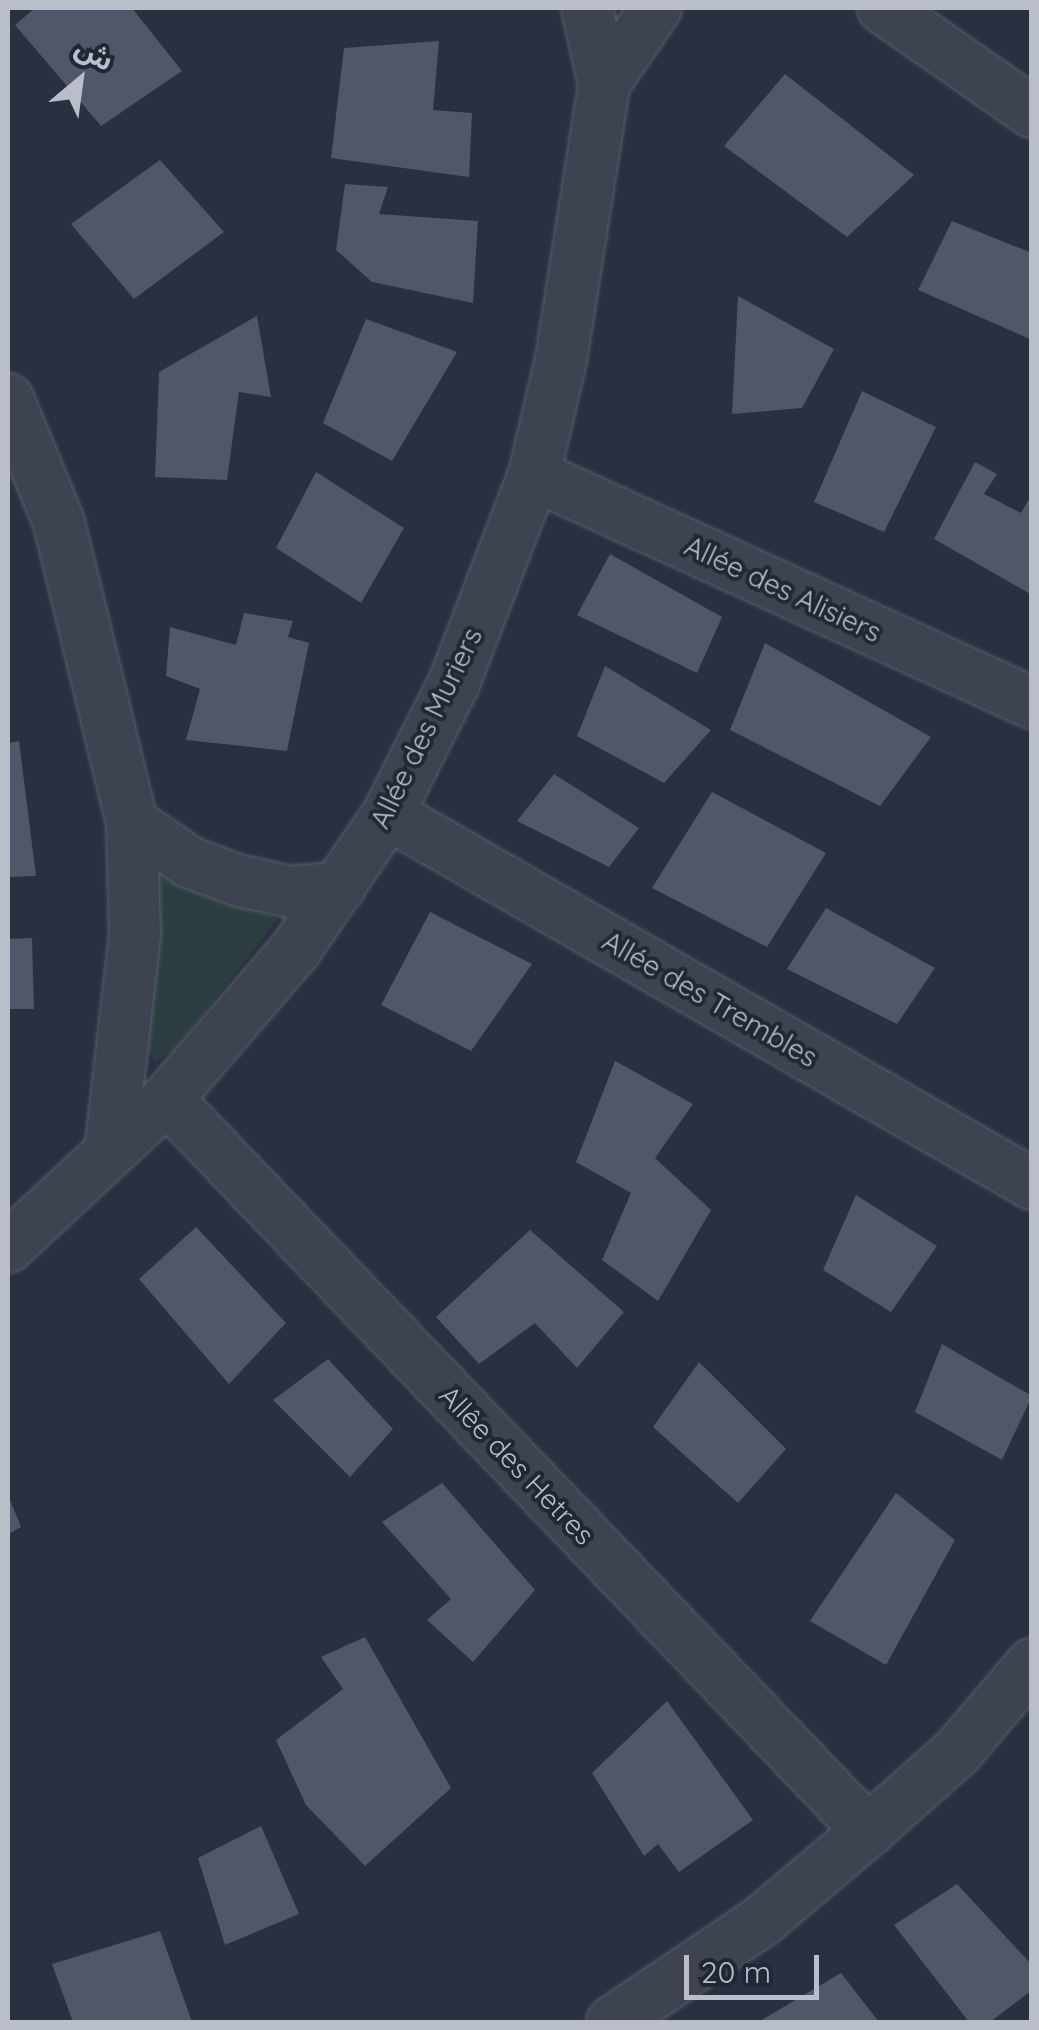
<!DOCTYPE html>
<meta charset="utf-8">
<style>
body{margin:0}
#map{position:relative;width:1039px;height:2030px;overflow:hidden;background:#293040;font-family:Quicksand,"Noto Sans Arabic",sans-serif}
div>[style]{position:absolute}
.green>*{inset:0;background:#2c3e42}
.building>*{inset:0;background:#4f5768}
.roads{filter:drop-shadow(0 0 2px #575e6a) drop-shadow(0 0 2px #575e6a)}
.minor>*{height:50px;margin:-25px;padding:0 25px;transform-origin:25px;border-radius:25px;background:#3d4350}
span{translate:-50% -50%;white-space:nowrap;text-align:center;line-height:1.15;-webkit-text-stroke:8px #212835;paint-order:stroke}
.street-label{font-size:28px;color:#b9beca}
.frame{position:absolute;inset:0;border:10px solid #b9beca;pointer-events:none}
.north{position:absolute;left:30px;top:30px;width:100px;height:100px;-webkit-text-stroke:8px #212835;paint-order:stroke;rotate:29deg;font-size:28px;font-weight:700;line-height:40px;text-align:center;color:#b9beca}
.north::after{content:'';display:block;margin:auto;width:35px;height:45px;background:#b9beca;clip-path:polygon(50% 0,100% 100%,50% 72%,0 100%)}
.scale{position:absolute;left:684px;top:1955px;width:135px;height:45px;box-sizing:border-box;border:5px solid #b9beca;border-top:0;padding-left:12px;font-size:30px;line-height:35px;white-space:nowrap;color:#b9beca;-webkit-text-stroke:8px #212835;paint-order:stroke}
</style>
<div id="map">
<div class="green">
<i style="clip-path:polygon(153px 869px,278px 919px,174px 1052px,155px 1061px,146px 1050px)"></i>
</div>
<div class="building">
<i style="clip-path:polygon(35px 8px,132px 8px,182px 71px,101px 126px,15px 25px)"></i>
<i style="clip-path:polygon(439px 41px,433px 110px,472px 113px,469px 177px,331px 158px,344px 48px)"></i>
<i style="clip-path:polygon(785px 74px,914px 175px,847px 237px,724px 146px)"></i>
<i style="clip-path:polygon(160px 160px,224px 232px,134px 299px,71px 224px)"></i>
<i style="clip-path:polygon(345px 184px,388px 187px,379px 214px,478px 221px,473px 303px,372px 282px,336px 250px)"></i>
<i style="clip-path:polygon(952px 221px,1032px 253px,1032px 340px,918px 290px)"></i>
<i style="clip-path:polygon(738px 296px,834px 349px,802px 408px,732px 414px)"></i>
<i style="clip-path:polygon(257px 316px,271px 397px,239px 392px,227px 480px,155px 477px,159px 372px)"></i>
<i style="clip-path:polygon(366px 319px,457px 352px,392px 461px,323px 423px)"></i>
<i style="clip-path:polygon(862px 391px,936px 427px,884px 532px,814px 502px)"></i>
<i style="clip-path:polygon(975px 462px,997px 474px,984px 494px,1021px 513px,1032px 494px,1032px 595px,934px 539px)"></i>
<i style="clip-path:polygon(316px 472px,404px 528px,361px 603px,276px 548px)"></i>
<i style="clip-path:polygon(610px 554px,722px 617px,697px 673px,577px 615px)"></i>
<i style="clip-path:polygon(244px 613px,293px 621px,288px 637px,309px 643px,287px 751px,186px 740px,200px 689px,166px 676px,170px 627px,236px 645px)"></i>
<i style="clip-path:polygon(765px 643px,931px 737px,880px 806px,730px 730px)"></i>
<i style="clip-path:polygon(605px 666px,711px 730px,664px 783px,577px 736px)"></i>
<i style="clip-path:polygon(19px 741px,36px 876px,8px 877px,8px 743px)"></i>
<i style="clip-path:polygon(554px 774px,639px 828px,609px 867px,517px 821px)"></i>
<i style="clip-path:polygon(712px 792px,826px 853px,767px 947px,652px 888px)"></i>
<i style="clip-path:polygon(826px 908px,935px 968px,897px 1024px,787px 969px)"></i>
<i style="clip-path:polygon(430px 912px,532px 964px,471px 1051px,381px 1005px)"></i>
<i style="clip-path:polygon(32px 938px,34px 1009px,8px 1009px,8px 939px)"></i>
<i style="clip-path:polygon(615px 1061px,693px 1104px,655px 1158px,711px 1210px,658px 1301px,602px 1260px,631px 1193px,576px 1162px)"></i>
<i style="clip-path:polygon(856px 1195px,937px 1246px,891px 1312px,823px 1270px)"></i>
<i style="clip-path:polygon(196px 1227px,286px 1323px,229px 1384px,139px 1279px)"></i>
<i style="clip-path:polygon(530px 1230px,624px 1312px,577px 1368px,535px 1323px,479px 1364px,436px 1317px)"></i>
<i style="clip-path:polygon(942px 1344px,1032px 1396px,1002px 1460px,915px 1412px)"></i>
<i style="clip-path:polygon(328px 1359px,393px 1429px,350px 1477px,273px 1400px)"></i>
<i style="clip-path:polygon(699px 1362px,786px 1449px,738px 1503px,653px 1427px)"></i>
<i style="clip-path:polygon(442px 1483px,535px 1590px,473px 1662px,427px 1620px,451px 1599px,382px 1522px)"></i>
<i style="clip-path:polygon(896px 1493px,955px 1540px,886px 1665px,810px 1621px)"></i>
<i style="clip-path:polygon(8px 1495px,21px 1527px,8px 1534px)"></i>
<i style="clip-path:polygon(365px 1637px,451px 1788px,365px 1866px,306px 1805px,276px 1740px,343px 1689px,321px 1657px)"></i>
<i style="clip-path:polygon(667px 1701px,753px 1820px,679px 1872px,658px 1844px,644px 1856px,592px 1773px)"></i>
<i style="clip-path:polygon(261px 1826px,299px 1914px,225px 1945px,198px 1858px)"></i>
<i style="clip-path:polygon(957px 1884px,1032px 1965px,1032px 1990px,990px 2022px,969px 2022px,894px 1925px)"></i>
<i style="clip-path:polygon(160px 1931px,192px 2022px,73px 2022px,52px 1964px)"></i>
<i style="clip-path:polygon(841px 1973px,879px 2022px,758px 2022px)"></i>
</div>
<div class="roads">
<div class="minor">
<i style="left:883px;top:8px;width:182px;rotate:34.9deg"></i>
<i style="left:604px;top:84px;width:92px;rotate:-55.6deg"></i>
<i style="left:8px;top:399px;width:134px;rotate:67.6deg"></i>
<i style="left:59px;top:523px;width:309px;rotate:76.3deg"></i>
<i style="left:132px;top:823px;width:111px;rotate:88.5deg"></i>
<i style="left:135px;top:934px;width:219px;rotate:96.5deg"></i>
<i style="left:534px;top:475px;width:548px;rotate:24.6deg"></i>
<i style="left:388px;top:814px;width:743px;rotate:29.88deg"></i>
<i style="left:132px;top:823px;width:69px;rotate:34.4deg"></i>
<i style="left:189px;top:862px;width:54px;rotate:20.4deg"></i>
<i style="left:240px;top:881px;width:52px;rotate:12.2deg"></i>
<i style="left:291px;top:892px;width:49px;rotate:-5.8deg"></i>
<i style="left:167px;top:1099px;width:1014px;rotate:46.24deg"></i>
<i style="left:8px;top:1247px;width:217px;rotate:-42.9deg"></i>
<i style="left:167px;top:1099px;width:198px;rotate:-49.3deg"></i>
<i style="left:296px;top:949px;width:163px;rotate:-55.7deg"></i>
<i style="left:388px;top:814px;width:147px;rotate:-63.3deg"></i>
<i style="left:454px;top:683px;width:223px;rotate:-69deg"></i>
<i style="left:534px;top:475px;width:118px;rotate:-76.8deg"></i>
<i style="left:561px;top:360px;width:279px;rotate:-81.1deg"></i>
<i style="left:604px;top:84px;width:78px;rotate:-102.6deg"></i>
<i style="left:612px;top:2022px;width:182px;rotate:-34deg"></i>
<i style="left:763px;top:1920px;width:138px;rotate:-40.3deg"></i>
<i style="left:868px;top:1831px;width:119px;rotate:-41.6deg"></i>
<i style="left:957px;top:1752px;width:116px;rotate:-49.6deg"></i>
</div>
</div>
<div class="street-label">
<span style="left:783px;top:589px;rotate:25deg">Allée des Alisiers</span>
<span style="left:426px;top:728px;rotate:-64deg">Allée des Muriers</span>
<span style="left:710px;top:999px;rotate:30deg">Allée des Trembles</span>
<span style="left:517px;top:1465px;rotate:46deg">Allêe des Hetres</span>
</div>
<div class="frame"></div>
<div class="north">ش</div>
<div class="scale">20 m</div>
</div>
